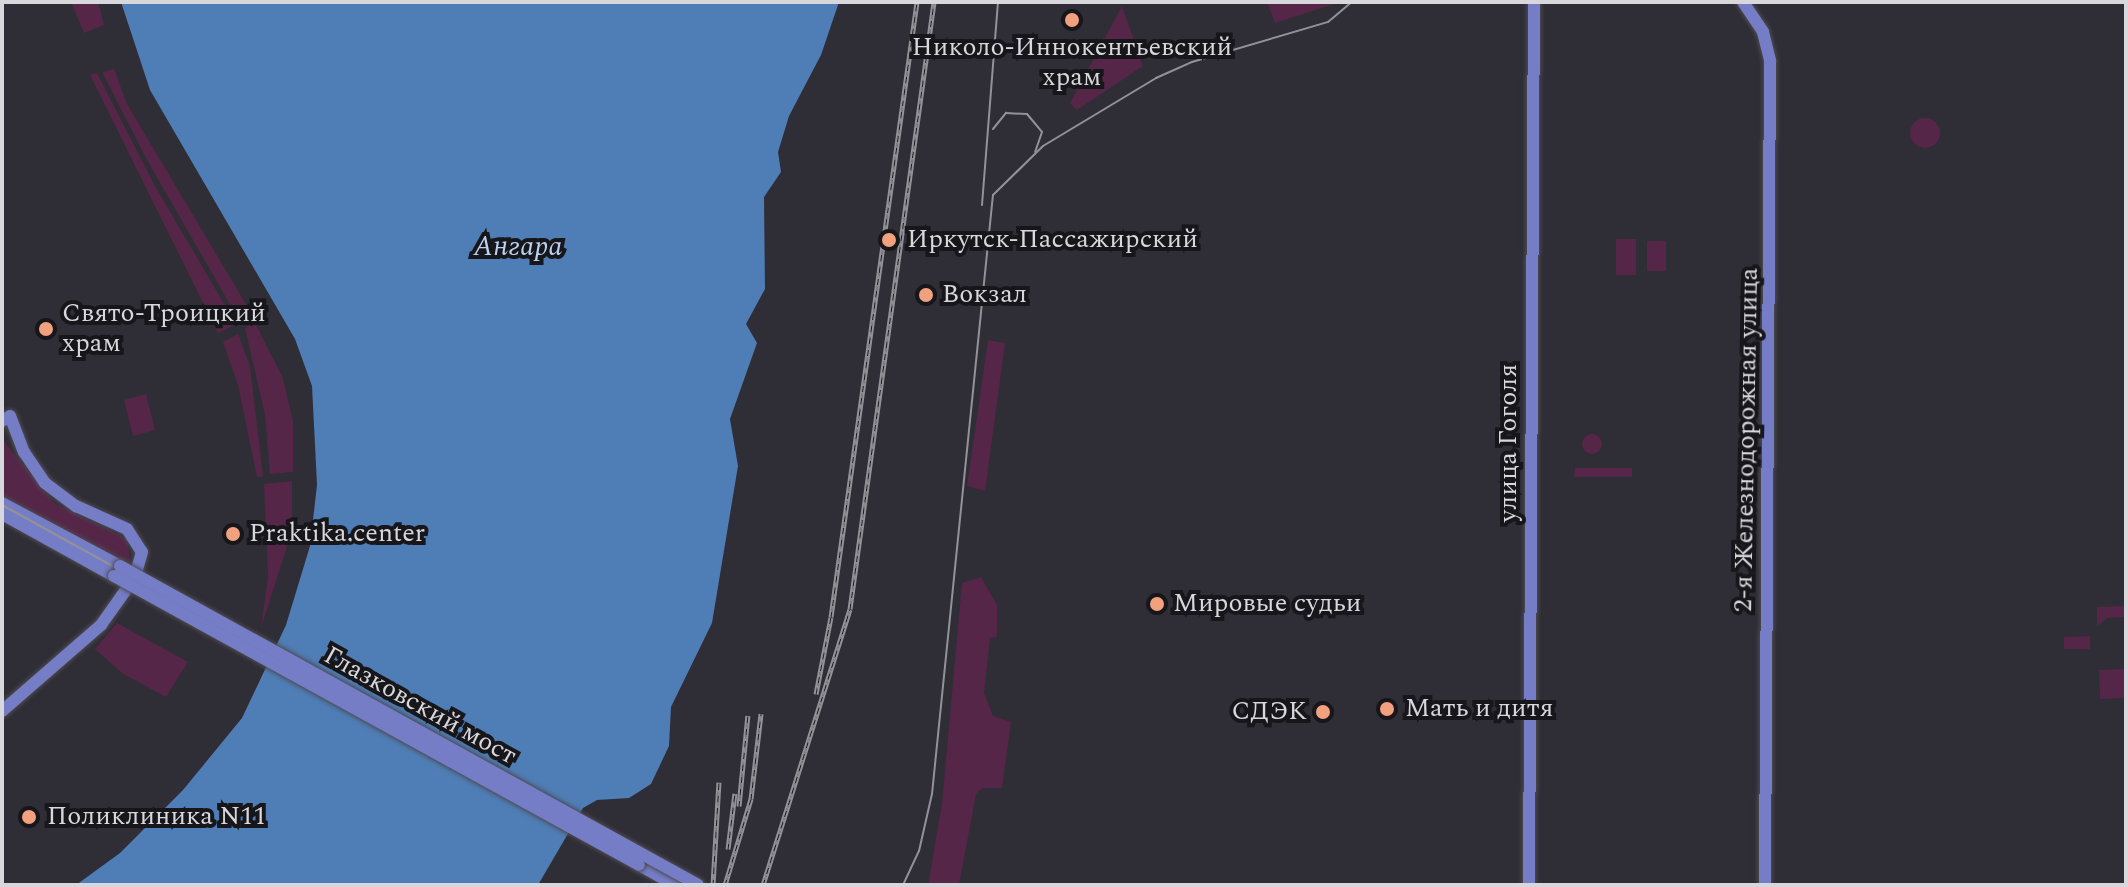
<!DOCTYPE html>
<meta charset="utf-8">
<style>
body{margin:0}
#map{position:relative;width:2128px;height:887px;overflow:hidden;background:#2f2d35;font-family:Spectral,serif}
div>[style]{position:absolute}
.green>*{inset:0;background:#562648}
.round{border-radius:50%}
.water>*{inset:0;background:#4f7db5}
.roads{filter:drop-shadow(0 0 2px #4d4b52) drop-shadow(0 0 2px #4d4b52)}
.major>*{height:12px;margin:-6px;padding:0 6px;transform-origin:6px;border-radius:6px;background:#757dc6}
.tram>*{height:2px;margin:-1px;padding:0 1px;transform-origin:1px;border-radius:1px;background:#939298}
.rail>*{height:5px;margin-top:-2.5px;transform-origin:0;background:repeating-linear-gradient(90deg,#17161a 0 6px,#939298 0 12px);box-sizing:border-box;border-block:2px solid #939298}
.bridges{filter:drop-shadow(0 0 2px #4d4b52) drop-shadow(0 0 2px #4d4b52)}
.major-bridge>*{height:12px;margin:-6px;padding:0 6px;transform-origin:6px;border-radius:6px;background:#757dc6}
.dots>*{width:22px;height:22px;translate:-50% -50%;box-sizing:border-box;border:4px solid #17161a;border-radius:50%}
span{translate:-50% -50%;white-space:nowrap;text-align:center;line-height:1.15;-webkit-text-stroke:8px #17161a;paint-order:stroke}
.poi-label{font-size:26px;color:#d8d7dc}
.left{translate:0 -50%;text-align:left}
.right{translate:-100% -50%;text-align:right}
.street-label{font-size:26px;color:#d8d7dc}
.water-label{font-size:28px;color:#b9d2f2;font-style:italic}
.frame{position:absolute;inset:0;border:4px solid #d8d7dc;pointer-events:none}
</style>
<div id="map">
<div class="green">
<i style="clip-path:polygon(71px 2px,98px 2px,104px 25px,84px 33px)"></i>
<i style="clip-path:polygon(1267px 2px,1340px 2px,1275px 23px)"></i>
<i style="clip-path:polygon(1122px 6px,1143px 66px,1077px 110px,1070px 103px)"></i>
<i style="clip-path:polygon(114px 69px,127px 104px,253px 316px,240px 322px,147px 160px,102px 72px)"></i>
<i style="clip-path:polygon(97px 73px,155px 186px,236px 324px,218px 333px,90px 75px)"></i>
<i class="round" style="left:1910px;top:118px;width:30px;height:30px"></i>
<i style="clip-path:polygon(1616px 239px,1636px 239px,1636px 275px,1616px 275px)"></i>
<i style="clip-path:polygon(1647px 241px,1666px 241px,1666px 271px,1647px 271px)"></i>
<i style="clip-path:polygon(255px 323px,283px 378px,293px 422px,293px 472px,270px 474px,265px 415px,245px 328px)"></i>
<i style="clip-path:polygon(238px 334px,250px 366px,263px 476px,257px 477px,238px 385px,223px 342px)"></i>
<i style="clip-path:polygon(988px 340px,1005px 343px,985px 491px,967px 486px)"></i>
<i style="clip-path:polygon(146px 394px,155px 430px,133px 436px,124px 400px)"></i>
<i class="round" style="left:1582px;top:434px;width:20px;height:20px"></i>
<i style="clip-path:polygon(2px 439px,54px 503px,127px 539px,131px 566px,2px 496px)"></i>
<i style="clip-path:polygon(1575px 468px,1632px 468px,1632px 477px,1574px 477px)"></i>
<i style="clip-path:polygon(292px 481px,292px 531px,261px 628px,268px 577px,264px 484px)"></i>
<i style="clip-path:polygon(981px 577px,997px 605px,997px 637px,990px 638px,984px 693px,993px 716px,1011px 722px,1002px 788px,982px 788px,976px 794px,959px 885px,928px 885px,942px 804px,962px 583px)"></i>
<i style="clip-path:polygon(2126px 606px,2126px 617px,2107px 618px,2097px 626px,2097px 607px)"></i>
<i style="clip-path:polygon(117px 623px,188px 662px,166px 697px,122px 673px,95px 649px)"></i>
<i style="clip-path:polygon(2090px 636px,2090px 649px,2064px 649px,2064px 637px)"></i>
<i style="clip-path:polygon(2126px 669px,2126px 698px,2100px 699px,2099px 670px)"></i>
</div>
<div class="water">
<i style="clip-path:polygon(121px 2px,839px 2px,821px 55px,789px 116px,778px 152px,781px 172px,764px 197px,765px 289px,746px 324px,757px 343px,730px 419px,738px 466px,712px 623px,671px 707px,669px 746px,651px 784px,629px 798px,597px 800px,583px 808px,538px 885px,76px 885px,120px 853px,183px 790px,242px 718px,286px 625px,310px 546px,317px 485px,312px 386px,295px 339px,150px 90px)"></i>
</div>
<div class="roads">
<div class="major">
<i style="left:1743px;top:2px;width:36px;rotate:56deg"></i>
<i style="left:1763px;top:32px;width:30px;rotate:76deg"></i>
<i style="left:1770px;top:61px;width:824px;rotate:90.35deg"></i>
<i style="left:2px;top:421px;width:9px;rotate:-32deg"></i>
<i style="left:10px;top:416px;width:39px;rotate:69deg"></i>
<i style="left:24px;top:452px;width:37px;rotate:56deg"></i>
<i style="left:45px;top:483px;width:39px;rotate:37deg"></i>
<i style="left:76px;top:506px;width:56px;rotate:24.3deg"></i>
<i style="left:127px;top:529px;width:27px;rotate:57deg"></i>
<i style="left:142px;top:552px;width:26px;rotate:106deg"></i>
<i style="left:135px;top:577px;width:59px;rotate:125.3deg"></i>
<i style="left:101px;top:625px;width:131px;rotate:139deg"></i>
<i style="left:2px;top:503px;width:134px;rotate:28.1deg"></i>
<i style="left:2px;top:514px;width:128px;rotate:29deg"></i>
<i style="left:639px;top:865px;width:41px;rotate:29.1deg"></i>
<i style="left:1529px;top:885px;width:883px;rotate:-89.68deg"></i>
</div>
</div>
<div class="tram">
<i style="left:993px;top:129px;width:21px;rotate:-51deg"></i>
<i style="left:1006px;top:113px;width:21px;rotate:3deg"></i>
<i style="left:1027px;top:114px;width:23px;rotate:50deg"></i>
<i style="left:1042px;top:132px;width:21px;rotate:109deg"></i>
<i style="left:982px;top:205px;width:204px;rotate:-85.5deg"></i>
<i style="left:2px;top:505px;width:787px;rotate:28.88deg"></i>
<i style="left:903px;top:885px;width:38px;rotate:-65deg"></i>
<i style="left:919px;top:851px;width:58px;rotate:-77.2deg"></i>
<i style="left:932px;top:794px;width:602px;rotate:-84.19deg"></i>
<i style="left:993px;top:195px;width:70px;rotate:-44.4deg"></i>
<i style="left:1043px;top:146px;width:132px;rotate:-31deg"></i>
<i style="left:1156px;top:78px;width:39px;rotate:-24deg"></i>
<i style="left:1192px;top:62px;width:142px;rotate:-16.4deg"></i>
<i style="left:1328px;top:22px;width:31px;rotate:-40deg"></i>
</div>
<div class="rail">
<i style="left:816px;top:694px;width:78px;rotate:-79deg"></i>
<i style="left:831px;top:617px;width:621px;rotate:-82.04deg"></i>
<i style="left:739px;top:806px;width:91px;rotate:-84.4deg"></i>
<i style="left:728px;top:849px;width:56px;rotate:-82.9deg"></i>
<i style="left:713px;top:885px;width:103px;rotate:-86.7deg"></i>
<i style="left:725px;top:885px;width:90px;rotate:-73.2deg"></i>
<i style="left:751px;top:799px;width:86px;rotate:-83.3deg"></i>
<i style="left:763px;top:885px;width:289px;rotate:-72.5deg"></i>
<i style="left:850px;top:609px;width:613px;rotate:-82.12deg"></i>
</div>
<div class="bridges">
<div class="major-bridge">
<i style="left:120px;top:566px;width:660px;rotate:28.89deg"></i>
<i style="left:114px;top:576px;width:599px;rotate:28.83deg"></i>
</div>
</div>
<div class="dots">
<i style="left:1072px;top:20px;background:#f2a17e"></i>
<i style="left:889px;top:240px;background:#f2a17e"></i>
<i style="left:926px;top:295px;background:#f2a17e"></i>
<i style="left:46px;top:329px;background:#f2a17e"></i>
<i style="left:233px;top:534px;background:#f2a17e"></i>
<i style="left:1157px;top:604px;background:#f2a17e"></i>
<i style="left:1387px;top:709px;background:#f2a17e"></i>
<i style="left:1323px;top:712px;background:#f2a17e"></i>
<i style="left:29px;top:817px;background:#f2a17e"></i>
</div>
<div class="poi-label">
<span style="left:1072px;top:63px">Николо-Иннокентьевский<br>храм</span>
<span class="left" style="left:907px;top:240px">Иркутск-Пассажирский</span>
<span class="left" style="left:942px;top:295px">Вокзал</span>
<span class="left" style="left:62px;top:329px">Свято-Троицкий<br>храм</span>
<span class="left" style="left:249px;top:534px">Praktika.center</span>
<span class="left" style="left:1173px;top:604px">Мировые судьи</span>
<span class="left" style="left:1405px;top:709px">Мать и дитя</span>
<span class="right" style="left:1307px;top:712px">СДЭК</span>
<span class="left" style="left:47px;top:817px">Поликлиника N11</span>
</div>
<div class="street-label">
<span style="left:1747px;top:440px;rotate:-89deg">2-я Железнодорожная улица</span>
<span style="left:1509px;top:443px;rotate:-90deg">улица Гоголя</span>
<span style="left:420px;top:706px;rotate:29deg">Глазковский мост</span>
</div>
<div class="water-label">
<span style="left:518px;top:247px">Ангара</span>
</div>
<div class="frame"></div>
</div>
